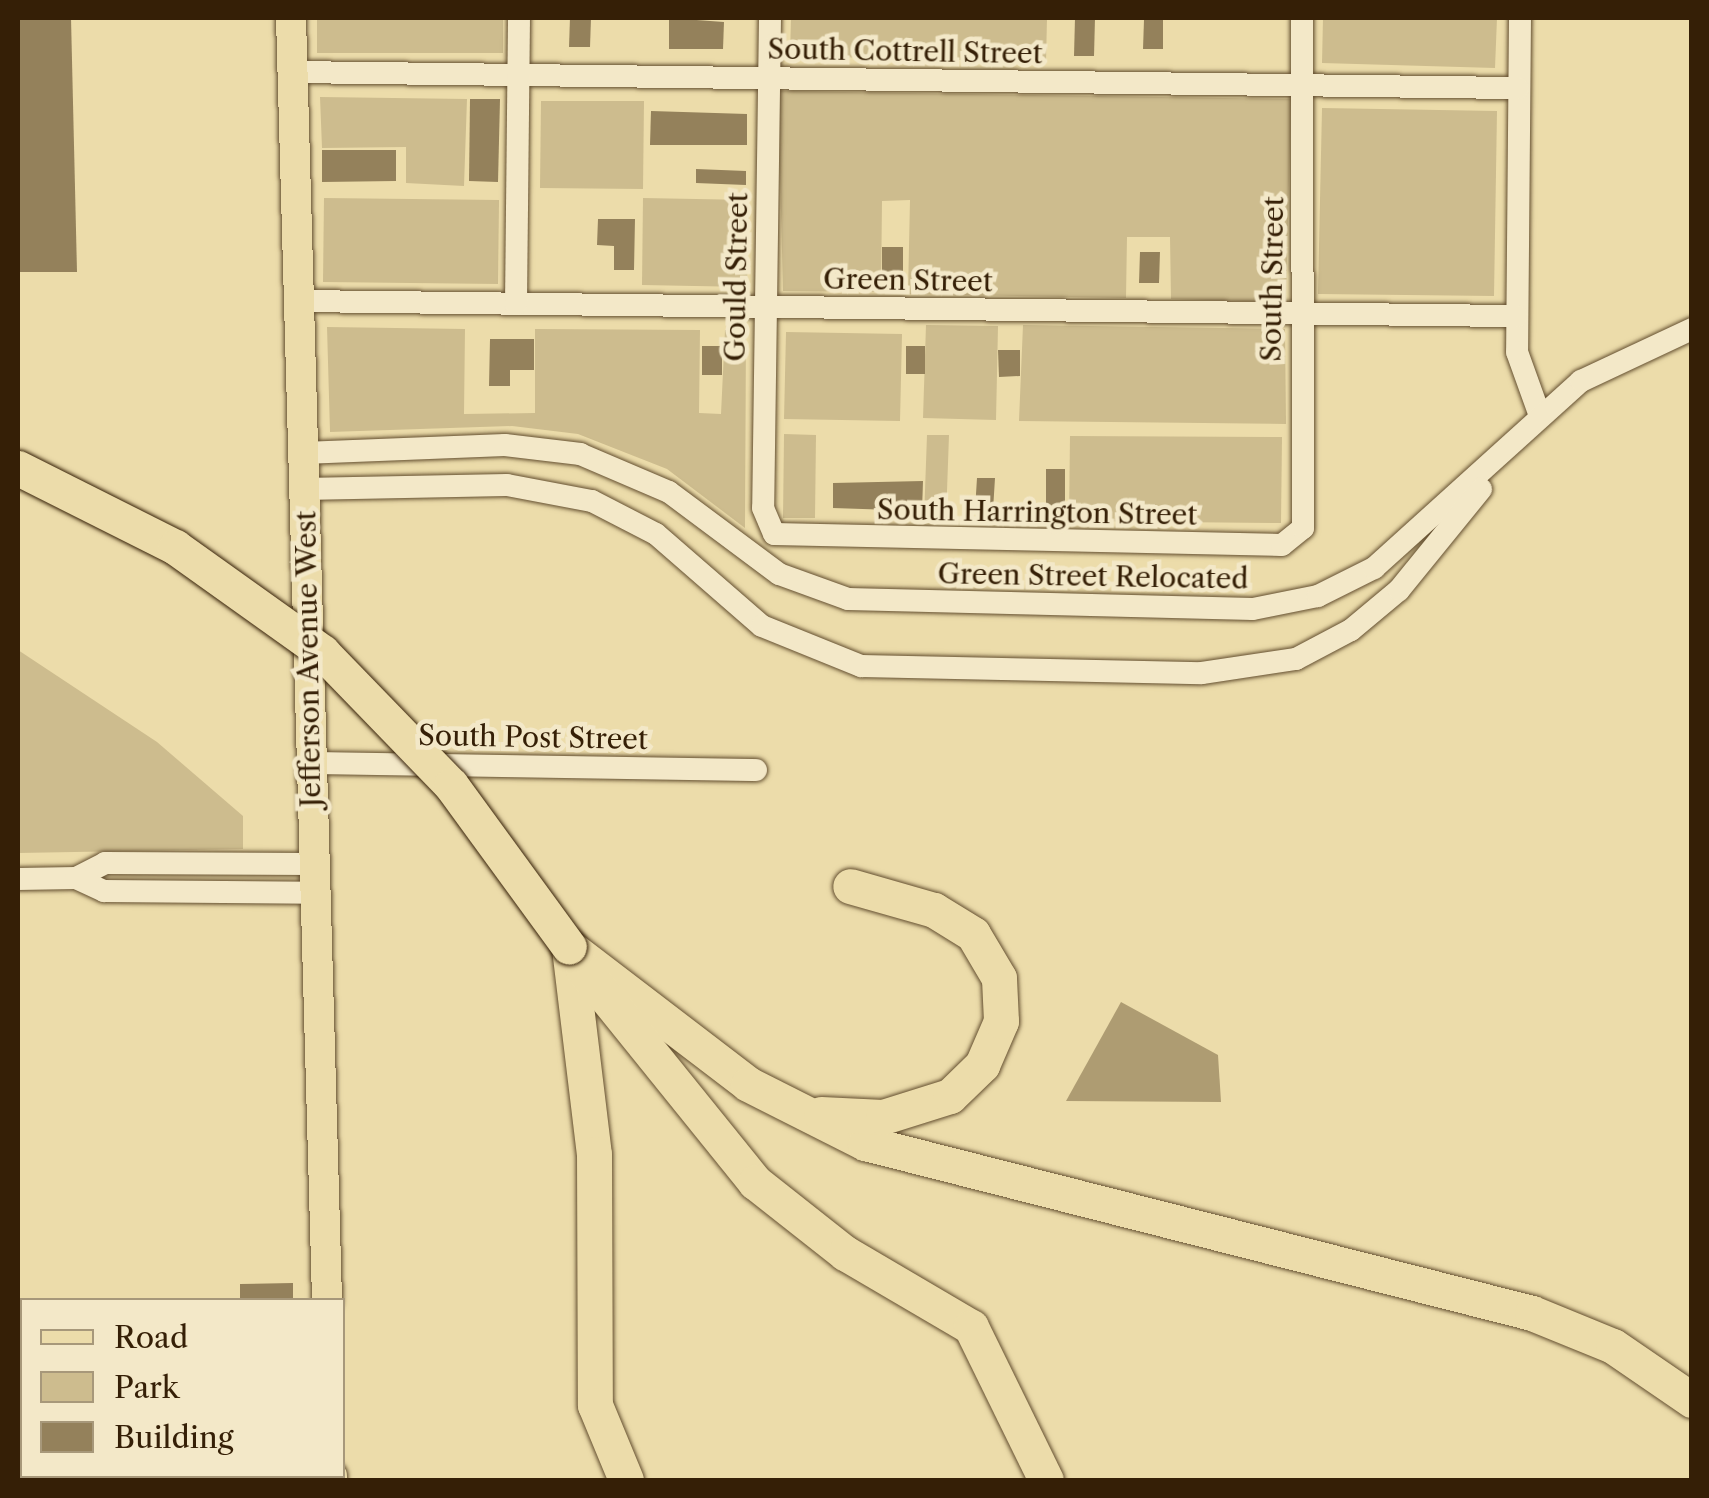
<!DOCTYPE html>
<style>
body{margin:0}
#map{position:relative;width:1709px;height:1498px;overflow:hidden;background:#ecdcaa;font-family:"Libre Caslon Text",serif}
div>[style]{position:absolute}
.green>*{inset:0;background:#cdbc8e}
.water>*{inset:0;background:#ae9c72}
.building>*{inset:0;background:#94815b}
.roads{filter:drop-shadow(0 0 2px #634e2f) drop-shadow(0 0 2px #634e2f)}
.minor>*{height:22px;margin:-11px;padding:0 11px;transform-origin:11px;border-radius:11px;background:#f3e8c8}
.major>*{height:30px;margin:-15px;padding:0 15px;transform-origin:15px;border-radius:15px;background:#ecdcaa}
.highway>*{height:35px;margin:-17.5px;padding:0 17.5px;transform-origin:17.5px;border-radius:17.5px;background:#ecdcaa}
.bridges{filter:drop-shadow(0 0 2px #351f06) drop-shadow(0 0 2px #351f06)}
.highway-bridge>*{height:35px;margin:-17.5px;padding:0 17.5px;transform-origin:17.5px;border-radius:17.5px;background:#ecdcaa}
span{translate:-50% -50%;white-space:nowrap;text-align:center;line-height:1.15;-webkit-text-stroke:9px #f3e8c8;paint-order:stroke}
.street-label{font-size:28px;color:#351f06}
.frame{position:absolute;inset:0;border:20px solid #351f06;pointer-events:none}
.legend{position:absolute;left:20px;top:1298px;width:325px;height:180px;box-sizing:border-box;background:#f3e8c8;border:2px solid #a7987a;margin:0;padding:12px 18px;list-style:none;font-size:30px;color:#351f06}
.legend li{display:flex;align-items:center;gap:20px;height:50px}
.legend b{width:50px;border:2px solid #a7987a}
</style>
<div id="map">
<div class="green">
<i style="clip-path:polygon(317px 18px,503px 18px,503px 53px,317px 53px)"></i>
<i style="clip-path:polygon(791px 18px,1047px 18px,1046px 62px,790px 56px)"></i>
<i style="clip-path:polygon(1323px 18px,1497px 18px,1495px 68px,1322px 63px)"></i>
<i style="clip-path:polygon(778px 91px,1291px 99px,1286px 302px,1171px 299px,1170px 237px,1127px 237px,1126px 298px,908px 294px,910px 200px,882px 201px,881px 292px,783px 291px)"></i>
<i style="clip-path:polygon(320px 97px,467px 99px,464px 186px,406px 183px,406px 147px,322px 148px)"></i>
<i style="clip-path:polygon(541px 101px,644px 101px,643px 189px,540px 188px)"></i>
<i style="clip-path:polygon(1322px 108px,1497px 111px,1494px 296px,1318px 294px)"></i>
<i style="clip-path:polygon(324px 198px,499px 200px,498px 284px,323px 282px)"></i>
<i style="clip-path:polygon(643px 198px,749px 200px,747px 287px,642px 285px)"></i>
<i style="clip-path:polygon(926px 325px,998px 326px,996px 420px,923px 418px)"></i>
<i style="clip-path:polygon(1023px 325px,1285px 329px,1286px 424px,1019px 421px)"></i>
<i style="clip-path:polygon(327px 327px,465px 329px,464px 414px,535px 413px,535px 329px,700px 330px,699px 413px,721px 414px,725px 330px,746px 331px,745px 528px,667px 469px,578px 434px,512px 426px,330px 432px)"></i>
<i style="clip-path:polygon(786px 332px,902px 334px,900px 421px,784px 419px)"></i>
<i style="clip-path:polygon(784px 434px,816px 435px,815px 518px,783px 518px)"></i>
<i style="clip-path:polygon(927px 435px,949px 435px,946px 519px,924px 519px)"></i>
<i style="clip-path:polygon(1070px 436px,1282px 437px,1281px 523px,1069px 521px)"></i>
<i style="clip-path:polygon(18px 650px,157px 742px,243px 816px,243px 849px,18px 853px)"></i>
</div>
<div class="water">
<i style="clip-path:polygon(1121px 1002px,1218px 1055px,1221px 1102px,1066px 1101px)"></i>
</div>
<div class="building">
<i style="clip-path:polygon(18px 18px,71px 18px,77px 272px,18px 272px)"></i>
<i style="clip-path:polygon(570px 18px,591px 18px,590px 47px,569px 47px)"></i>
<i style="clip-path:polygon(669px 18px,724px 22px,723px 49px,669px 49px)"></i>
<i style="clip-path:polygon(1075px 18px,1095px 18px,1094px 56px,1074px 56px)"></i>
<i style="clip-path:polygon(1144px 20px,1163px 20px,1163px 49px,1143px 49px)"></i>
<i style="clip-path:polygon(470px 99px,500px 99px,498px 182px,469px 181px)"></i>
<i style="clip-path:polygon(651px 111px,747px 114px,747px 145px,650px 145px)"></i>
<i style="clip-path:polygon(322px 150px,396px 150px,396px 181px,322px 182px)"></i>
<i style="clip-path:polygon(696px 169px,746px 171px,746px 185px,696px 183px)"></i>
<i style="clip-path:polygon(598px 219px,635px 219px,634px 270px,614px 270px,614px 246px,597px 245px)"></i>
<i style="clip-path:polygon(882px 247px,903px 247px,903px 274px,882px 274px)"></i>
<i style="clip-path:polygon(1140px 252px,1160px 252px,1159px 283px,1139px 283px)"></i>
<i style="clip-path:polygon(490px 339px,534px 339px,534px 370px,510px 370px,510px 386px,489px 386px)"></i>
<i style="clip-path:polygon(702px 346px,722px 346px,722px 375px,702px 375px)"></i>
<i style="clip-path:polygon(906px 346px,925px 346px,925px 374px,906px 374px)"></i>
<i style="clip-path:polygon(998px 350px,1020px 350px,1020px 376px,999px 377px)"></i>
<i style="clip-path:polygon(1046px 469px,1065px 469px,1065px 510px,1046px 510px)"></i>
<i style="clip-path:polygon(977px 478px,995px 478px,993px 510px,975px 510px)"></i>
<i style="clip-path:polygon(923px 481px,922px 511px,833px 508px,833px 483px)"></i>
<i style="clip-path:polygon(293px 1283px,293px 1300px,240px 1300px,240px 1284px)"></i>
</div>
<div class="roads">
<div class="minor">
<i style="left:770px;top:18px;width:490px;rotate:90.8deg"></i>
<i style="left:763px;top:508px;width:28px;rotate:67deg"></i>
<i style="left:774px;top:534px;width:508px;rotate:1.24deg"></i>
<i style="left:1282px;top:545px;width:27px;rotate:-39deg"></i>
<i style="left:1303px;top:528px;width:510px;rotate:-90.11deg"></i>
<i style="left:1520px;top:18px;width:334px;rotate:90.5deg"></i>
<i style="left:1517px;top:352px;width:68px;rotate:70.2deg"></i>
<i style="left:292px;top:72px;width:1226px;rotate:0.75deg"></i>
<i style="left:299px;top:301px;width:1218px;rotate:0.71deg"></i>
<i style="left:516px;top:304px;width:286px;rotate:-89.4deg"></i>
<i style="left:303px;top:453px;width:202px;rotate:-2.3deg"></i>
<i style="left:505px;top:445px;width:76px;rotate:6.8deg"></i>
<i style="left:580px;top:454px;width:97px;rotate:23.1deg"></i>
<i style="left:669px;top:492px;width:137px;rotate:36.7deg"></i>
<i style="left:779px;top:574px;width:73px;rotate:19.9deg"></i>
<i style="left:848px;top:599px;width:405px;rotate:1.4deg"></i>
<i style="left:1253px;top:609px;width:66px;rotate:-11.3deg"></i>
<i style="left:1318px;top:596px;width:63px;rotate:-26.6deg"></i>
<i style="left:1374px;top:568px;width:279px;rotate:-42.1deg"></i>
<i style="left:1581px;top:381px;width:123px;rotate:-25.1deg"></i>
<i style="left:303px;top:489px;width:204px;rotate:-1.1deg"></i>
<i style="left:507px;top:485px;width:86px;rotate:10.7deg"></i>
<i style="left:592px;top:501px;width:72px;rotate:27.3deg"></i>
<i style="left:656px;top:534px;width:140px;rotate:41deg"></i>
<i style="left:762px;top:626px;width:107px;rotate:22deg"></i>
<i style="left:861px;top:666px;width:341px;rotate:1.2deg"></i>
<i style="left:1202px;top:673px;width:95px;rotate:-8.5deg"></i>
<i style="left:1296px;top:659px;width:62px;rotate:-27.8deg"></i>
<i style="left:1351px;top:630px;width:62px;rotate:-39.8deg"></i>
<i style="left:1399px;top:590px;width:130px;rotate:-50.9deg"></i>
<i style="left:310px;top:763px;width:446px;rotate:0.9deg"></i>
<i style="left:76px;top:878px;width:33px;rotate:-27deg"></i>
<i style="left:105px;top:863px;width:207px;rotate:0.3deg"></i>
<i style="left:18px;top:879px;width:58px;rotate:-1deg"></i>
<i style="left:76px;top:878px;width:31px;rotate:25deg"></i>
<i style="left:104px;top:891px;width:209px;rotate:0.5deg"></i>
</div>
<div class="major">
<i style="left:291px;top:18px;width:1283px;rotate:88.39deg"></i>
<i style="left:332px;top:1476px;width:4px;rotate:90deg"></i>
</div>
<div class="highway">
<i style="left:569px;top:947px;width:225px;rotate:37.4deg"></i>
<i style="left:748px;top:1084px;width:131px;rotate:26.8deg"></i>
<i style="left:865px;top:1143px;width:688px;rotate:14.3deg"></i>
<i style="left:1532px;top:1313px;width:87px;rotate:22.2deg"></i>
<i style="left:1613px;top:1346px;width:96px;rotate:34.4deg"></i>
<i style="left:569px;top:948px;width:208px;rotate:83.1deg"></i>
<i style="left:594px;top:1154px;width:251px;rotate:89.8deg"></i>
<i style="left:595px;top:1405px;width:81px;rotate:67.5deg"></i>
<i style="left:583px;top:969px;width:274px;rotate:51.1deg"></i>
<i style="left:755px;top:1182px;width:115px;rotate:38.3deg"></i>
<i style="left:845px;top:1253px;width:146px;rotate:30.4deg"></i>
<i style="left:971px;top:1327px;width:170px;rotate:63.9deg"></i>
<i style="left:821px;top:1114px;width:62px;rotate:2.8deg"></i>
<i style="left:883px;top:1117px;width:70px;rotate:-17.4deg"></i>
<i style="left:950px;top:1096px;width:45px;rotate:-44.1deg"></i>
<i style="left:982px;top:1065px;width:48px;rotate:-66.6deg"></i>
<i style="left:1001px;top:1021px;width:43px;rotate:-92.7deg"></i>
<i style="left:999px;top:978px;width:51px;rotate:-120.6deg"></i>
<i style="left:973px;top:934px;width:46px;rotate:-148.4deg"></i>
<i style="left:934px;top:910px;width:87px;rotate:-164.1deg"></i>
</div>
</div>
<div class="bridges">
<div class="highway-bridge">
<i style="left:18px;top:468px;width:176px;rotate:26.7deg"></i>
<i style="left:175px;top:547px;width:181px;rotate:35.5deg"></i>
<i style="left:322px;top:652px;width:185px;rotate:45.9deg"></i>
<i style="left:451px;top:785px;width:200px;rotate:53.9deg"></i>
</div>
</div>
<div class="street-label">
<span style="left:905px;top:51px;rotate:1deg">South Cottrell Street</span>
<span style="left:736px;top:277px;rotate:-89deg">Gould Street</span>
<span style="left:1272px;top:279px;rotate:-89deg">South Street</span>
<span style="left:908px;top:280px;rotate:1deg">Green Street</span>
<span style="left:1037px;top:512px;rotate:1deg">South Harrington Street</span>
<span style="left:1093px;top:576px;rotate:1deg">Green Street Relocated</span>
<span style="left:308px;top:659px;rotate:-91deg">Jefferson Avenue West</span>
<span style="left:533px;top:737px;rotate:1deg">South Post Street</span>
</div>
<div class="frame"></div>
<ul class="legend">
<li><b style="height:12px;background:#ecdcaa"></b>Road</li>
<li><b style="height:28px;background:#cdbc8e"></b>Park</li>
<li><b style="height:28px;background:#94815b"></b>Building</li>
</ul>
</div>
